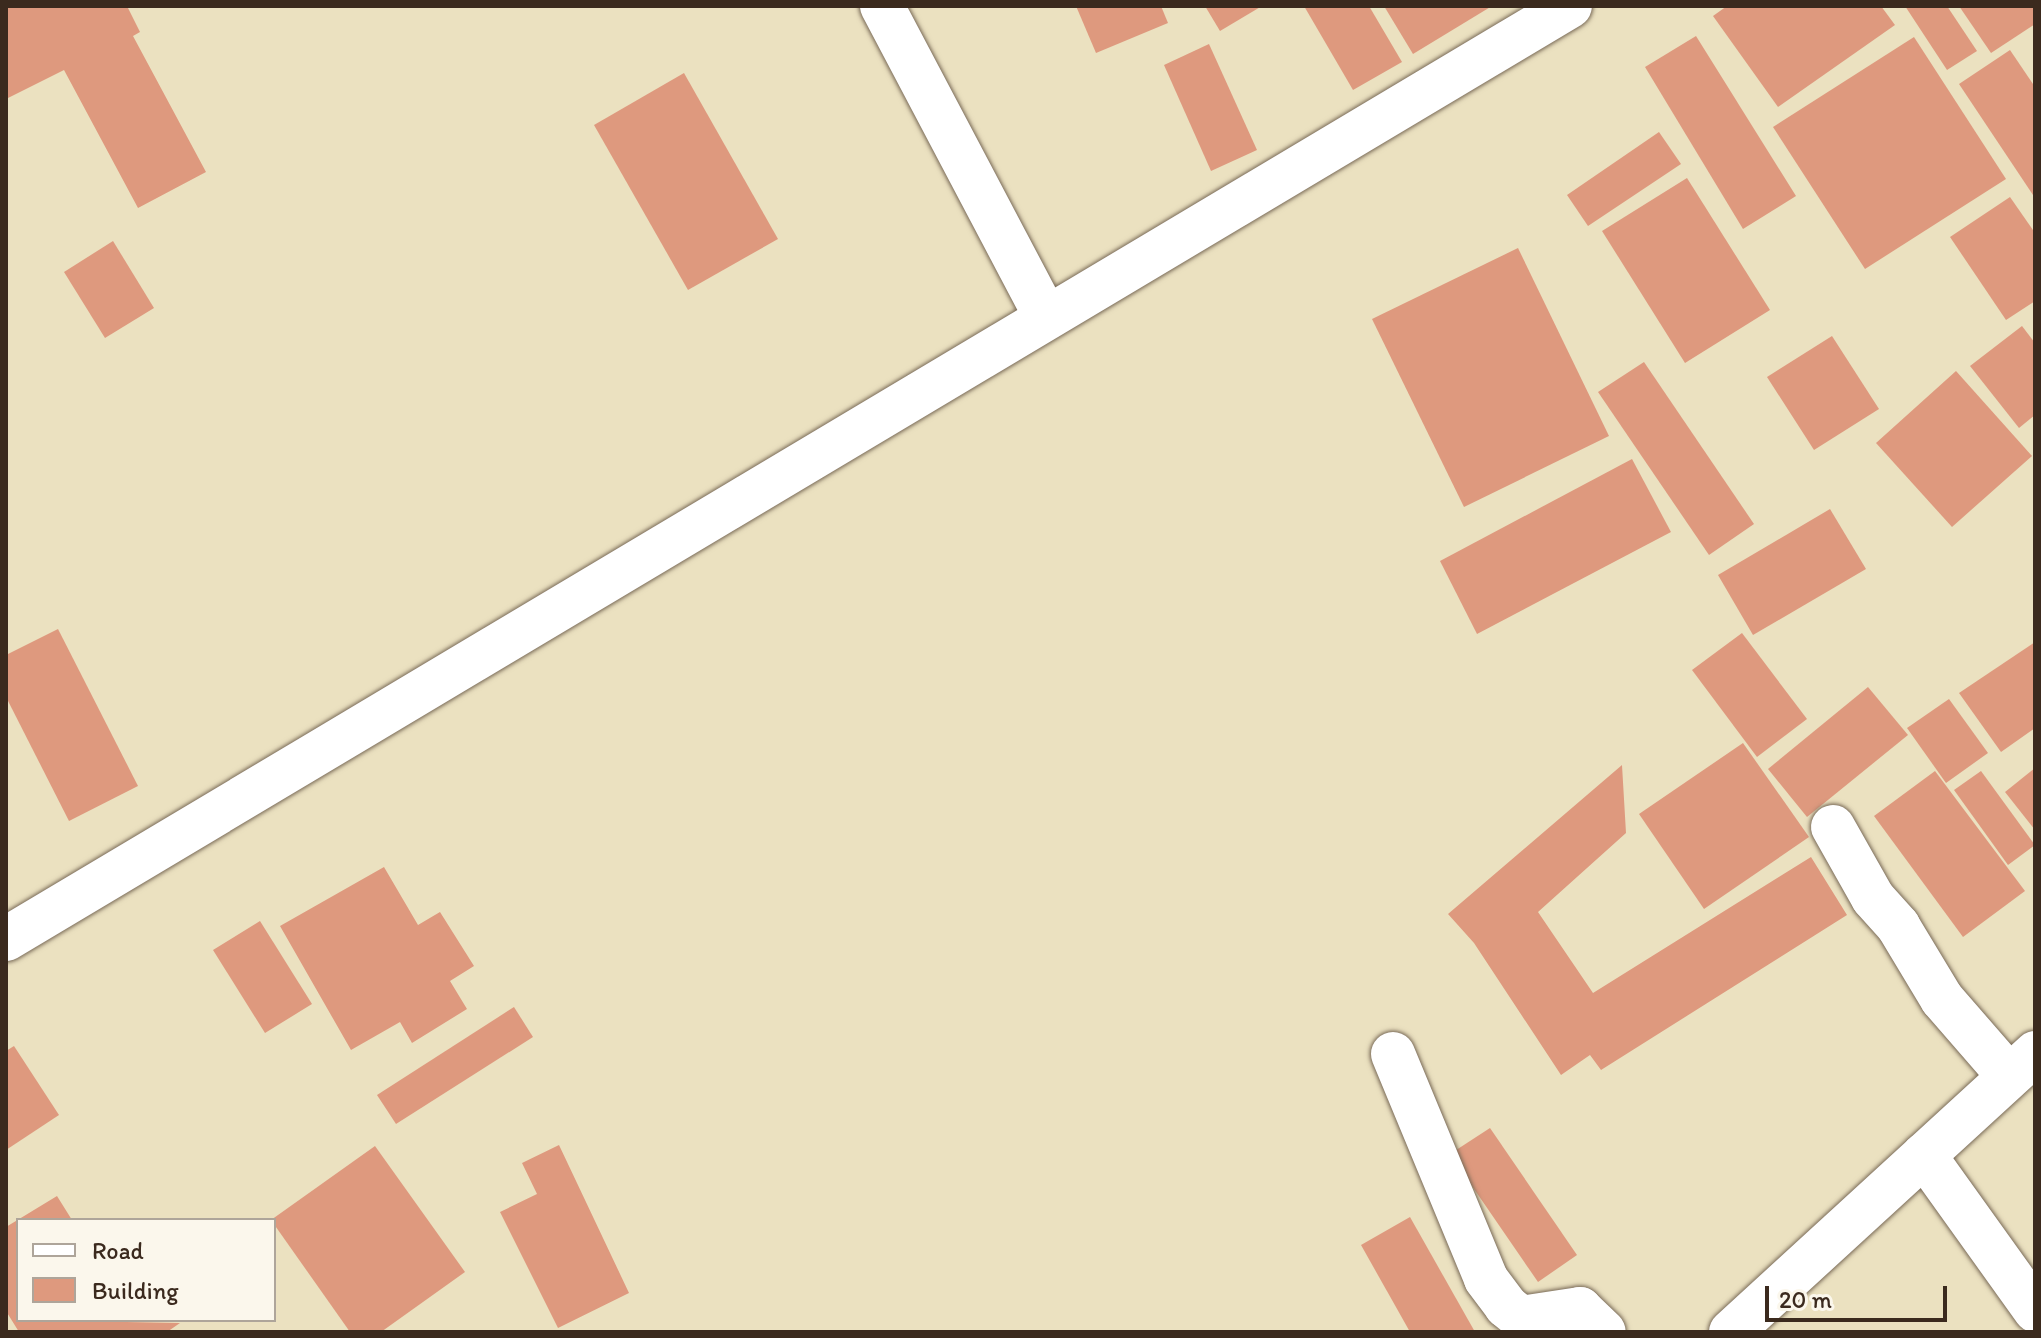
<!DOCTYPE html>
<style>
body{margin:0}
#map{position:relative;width:2041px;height:1338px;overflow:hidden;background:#ebe1c0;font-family:Itim,sans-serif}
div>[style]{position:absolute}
.building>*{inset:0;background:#de997e}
.roads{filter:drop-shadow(0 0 2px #796a57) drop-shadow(0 0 2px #796a57)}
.minor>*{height:44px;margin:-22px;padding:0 22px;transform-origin:22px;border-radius:22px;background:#fff}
span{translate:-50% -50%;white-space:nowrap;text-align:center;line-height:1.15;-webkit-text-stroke:8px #fbf7ec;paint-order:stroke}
.frame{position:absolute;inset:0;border:8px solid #3b2a1e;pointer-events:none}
.legend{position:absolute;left:16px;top:1218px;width:260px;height:104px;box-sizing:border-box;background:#fbf7ec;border:2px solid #aea59a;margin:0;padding:10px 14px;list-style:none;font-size:24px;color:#3b2a1e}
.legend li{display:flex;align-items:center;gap:16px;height:40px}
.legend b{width:40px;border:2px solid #aea59a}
.scale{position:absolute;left:1765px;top:1286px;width:182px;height:36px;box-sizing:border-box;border:4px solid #3b2a1e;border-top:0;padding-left:10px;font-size:24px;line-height:28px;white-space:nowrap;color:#3b2a1e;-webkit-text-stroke:6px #fbf7ec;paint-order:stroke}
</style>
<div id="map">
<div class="building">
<i style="clip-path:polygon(127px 6px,140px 32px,133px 36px,206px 172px,138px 208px,64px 70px,6px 99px,6px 7px)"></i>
<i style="clip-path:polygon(1076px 6px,1161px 6px,1168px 23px,1096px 53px)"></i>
<i style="clip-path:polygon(1205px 6px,1262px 6px,1220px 31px)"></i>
<i style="clip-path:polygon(1304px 6px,1369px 6px,1402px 62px,1353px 90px)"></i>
<i style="clip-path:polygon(1384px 6px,1492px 6px,1413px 54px)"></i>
<i style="clip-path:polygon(1727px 6px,1881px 6px,1895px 25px,1778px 107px,1713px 16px)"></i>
<i style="clip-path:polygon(1905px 6px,1947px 6px,1977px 51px,1947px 70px)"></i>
<i style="clip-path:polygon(1959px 6px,2035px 6px,2035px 24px,1991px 53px)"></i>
<i style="clip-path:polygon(1696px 36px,1796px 196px,1743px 229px,1645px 67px)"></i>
<i style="clip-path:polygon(1914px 37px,2006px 179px,1865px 269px,1773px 127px)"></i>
<i style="clip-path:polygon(1209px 44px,1257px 150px,1211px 171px,1164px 65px)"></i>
<i style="clip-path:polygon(2010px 50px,2035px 87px,2035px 198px,1959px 84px)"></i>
<i style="clip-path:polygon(684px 73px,778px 239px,688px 290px,594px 125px)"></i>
<i style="clip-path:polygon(1659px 132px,1681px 164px,1588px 226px,1567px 195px)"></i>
<i style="clip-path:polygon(1687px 178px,1770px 310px,1685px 363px,1602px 231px)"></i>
<i style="clip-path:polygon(2010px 197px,2035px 233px,2035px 301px,2006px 320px,1950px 237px)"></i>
<i style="clip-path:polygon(113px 241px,154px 308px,105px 338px,64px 272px)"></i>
<i style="clip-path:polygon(1518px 248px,1609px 436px,1464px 507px,1372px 319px)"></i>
<i style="clip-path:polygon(2022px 326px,2035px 343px,2035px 415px,2019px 428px,1970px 366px)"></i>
<i style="clip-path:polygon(1832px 336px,1879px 409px,1814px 450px,1767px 377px)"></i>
<i style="clip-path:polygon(1644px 362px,1754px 524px,1709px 555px,1598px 392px)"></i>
<i style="clip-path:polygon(1956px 371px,2032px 456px,1952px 527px,1876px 443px)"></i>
<i style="clip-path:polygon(1632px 459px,1671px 532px,1477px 634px,1440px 561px)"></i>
<i style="clip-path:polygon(1830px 509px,1866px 569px,1753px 635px,1718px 575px)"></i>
<i style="clip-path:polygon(58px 629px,138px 786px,69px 821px,6px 697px,6px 655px)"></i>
<i style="clip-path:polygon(1742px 633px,1807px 719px,1757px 757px,1692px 670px)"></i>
<i style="clip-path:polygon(2035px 642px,2035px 728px,2001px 752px,1959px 693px)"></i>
<i style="clip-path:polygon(1868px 687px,1908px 735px,1807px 817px,1768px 769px)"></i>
<i style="clip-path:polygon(1949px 699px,1988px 753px,1946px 783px,1907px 728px)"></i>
<i style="clip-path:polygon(1743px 743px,1809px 837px,1704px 909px,1639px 814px)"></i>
<i style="clip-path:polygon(1622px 765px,1626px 833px,1538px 912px,1593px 993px,1811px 857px,1847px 915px,1601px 1070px,1590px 1055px,1561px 1075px,1474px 943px,1448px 914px)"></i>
<i style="clip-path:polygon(2035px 768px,2035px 830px,2005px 792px)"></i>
<i style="clip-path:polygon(1935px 771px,2025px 891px,1963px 937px,1874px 816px)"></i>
<i style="clip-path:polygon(1981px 771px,2035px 845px,2008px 865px,1954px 790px)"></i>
<i style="clip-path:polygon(384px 867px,418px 925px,440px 912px,474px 966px,450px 981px,467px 1009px,412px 1043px,400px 1022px,351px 1050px,280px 926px)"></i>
<i style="clip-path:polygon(260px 921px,312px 1004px,265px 1033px,213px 950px)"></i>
<i style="clip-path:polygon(514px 1007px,533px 1037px,396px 1124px,377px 1095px)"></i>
<i style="clip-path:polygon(14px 1046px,59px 1115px,6px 1150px,6px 1051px)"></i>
<i style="clip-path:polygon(1490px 1128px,1577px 1255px,1538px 1282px,1450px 1154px)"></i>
<i style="clip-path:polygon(559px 1145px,629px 1293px,558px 1328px,500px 1212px,537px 1194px,522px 1163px)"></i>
<i style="clip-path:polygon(375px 1146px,465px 1272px,381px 1332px,350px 1332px,271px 1220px)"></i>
<i style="clip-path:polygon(57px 1196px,72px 1220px,18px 1220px,18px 1320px,180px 1323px,167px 1332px,19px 1332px,6px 1311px,6px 1227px)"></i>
<i style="clip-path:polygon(1410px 1217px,1475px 1332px,1410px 1332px,1361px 1245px)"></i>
</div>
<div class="roads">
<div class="minor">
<i style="left:882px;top:6px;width:352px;rotate:62.2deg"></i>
<i style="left:1833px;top:827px;width:81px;rotate:60.6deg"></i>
<i style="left:1873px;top:898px;width:38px;rotate:48deg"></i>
<i style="left:1898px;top:926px;width:85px;rotate:58.9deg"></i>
<i style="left:1942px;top:999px;width:102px;rotate:49deg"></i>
<i style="left:6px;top:939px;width:1821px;rotate:-30.82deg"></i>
<i style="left:1393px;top:1054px;width:243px;rotate:67.5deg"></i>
<i style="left:1486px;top:1279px;width:34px;rotate:53deg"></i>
<i style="left:1506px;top:1306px;width:19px;rotate:39deg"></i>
<i style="left:1521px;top:1318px;width:60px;rotate:-8.7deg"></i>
<i style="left:1580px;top:1309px;width:33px;rotate:44deg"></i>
<i style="left:1924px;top:1155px;width:191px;rotate:54.4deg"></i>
<i style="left:1731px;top:1332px;width:413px;rotate:-42.5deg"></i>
</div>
</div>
<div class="frame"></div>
<ul class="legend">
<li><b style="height:10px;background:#fff"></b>Road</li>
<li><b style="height:22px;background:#de997e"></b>Building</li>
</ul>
<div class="scale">20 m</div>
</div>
